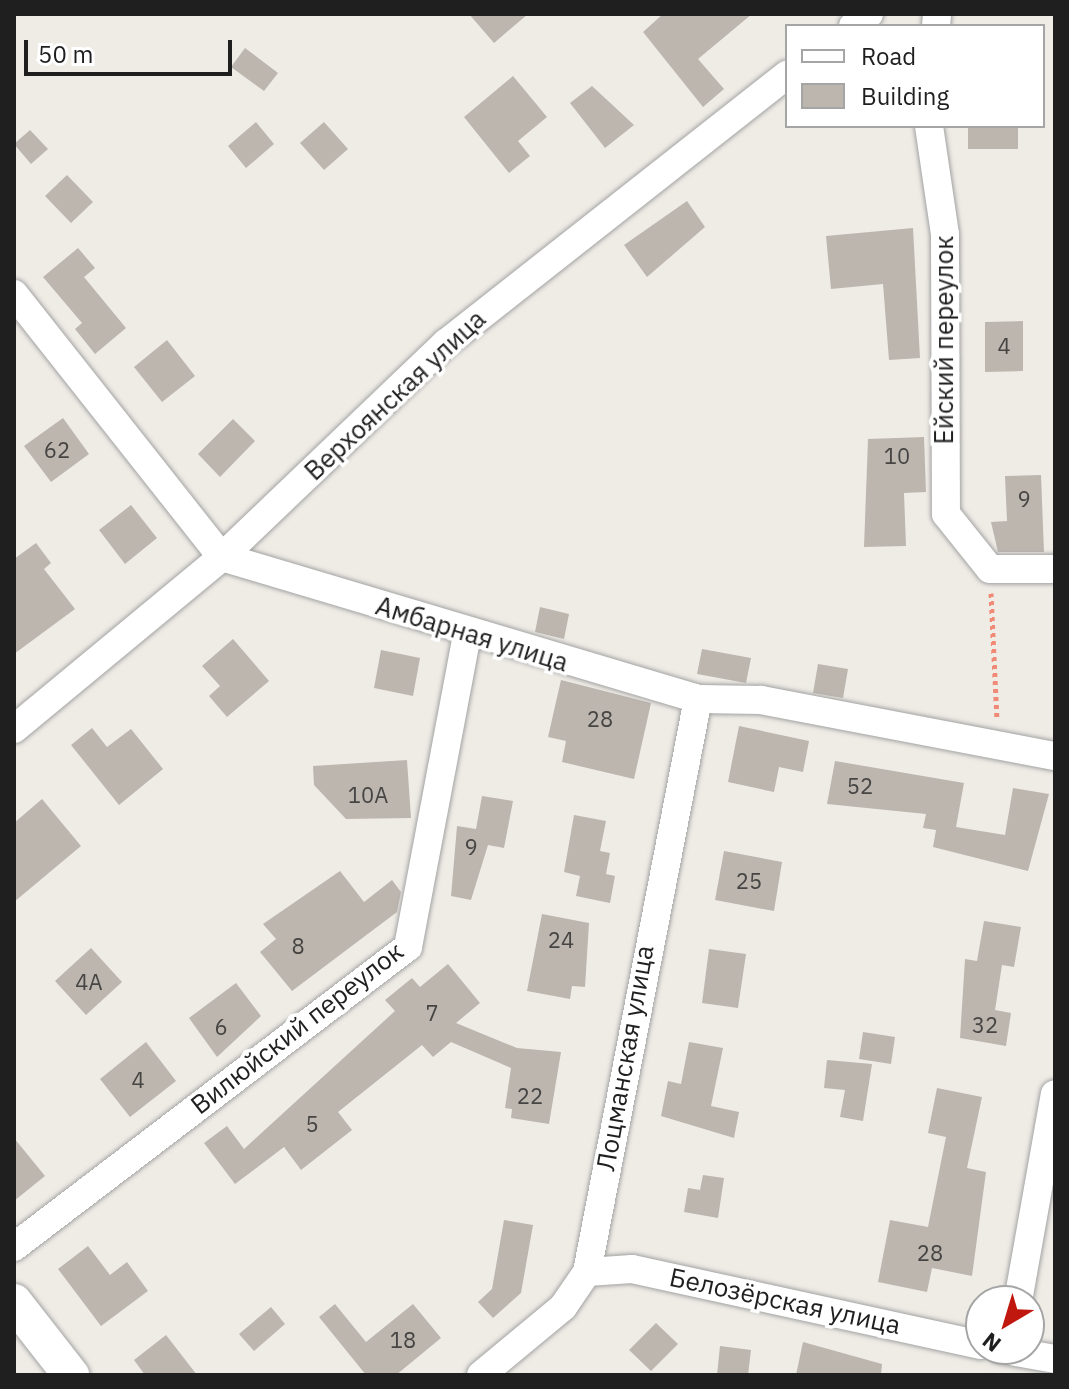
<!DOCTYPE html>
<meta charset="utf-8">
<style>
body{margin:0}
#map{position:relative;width:1069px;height:1389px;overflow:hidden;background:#efece6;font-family:"IBM Plex Sans",sans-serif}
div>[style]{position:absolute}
.building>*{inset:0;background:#bcb6af}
.path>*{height:5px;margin-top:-2.5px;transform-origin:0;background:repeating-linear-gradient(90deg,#f08976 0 4px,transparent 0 8px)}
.roads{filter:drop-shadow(0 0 2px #a3a3a3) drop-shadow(0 0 2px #a3a3a3)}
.minor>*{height:28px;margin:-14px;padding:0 14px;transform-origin:14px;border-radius:14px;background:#fff}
.tertiary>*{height:36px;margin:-18px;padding:0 18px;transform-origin:18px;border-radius:18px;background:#fff}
span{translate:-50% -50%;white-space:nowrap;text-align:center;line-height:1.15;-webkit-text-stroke:7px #fff;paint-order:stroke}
.number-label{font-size:22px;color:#464543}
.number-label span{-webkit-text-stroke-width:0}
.street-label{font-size:26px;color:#1f1f1f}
.frame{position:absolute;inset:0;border:16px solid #1f1f1f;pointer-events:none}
.legend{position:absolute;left:785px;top:24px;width:260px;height:104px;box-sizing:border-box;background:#fff;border:2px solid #a5a5a5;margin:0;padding:10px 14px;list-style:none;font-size:24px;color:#1f1f1f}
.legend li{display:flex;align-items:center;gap:16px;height:40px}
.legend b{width:40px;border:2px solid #a5a5a5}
.north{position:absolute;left:965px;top:1285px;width:80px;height:80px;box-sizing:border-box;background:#fff;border:2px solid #a5a5a5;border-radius:50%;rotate:218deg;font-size:22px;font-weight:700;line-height:32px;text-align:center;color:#1f1f1f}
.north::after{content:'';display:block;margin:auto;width:28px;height:36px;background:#c0180e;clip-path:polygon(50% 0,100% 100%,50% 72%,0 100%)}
.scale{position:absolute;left:24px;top:40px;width:208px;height:36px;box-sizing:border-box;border:4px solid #1f1f1f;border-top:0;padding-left:10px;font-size:24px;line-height:28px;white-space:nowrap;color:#1f1f1f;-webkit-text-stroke:6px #fff;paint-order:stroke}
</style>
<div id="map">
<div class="building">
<i style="clip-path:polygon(469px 14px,528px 14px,494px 43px)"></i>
<i style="clip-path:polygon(663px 14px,752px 14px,698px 59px,724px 89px,703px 107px,643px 32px)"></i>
<i style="clip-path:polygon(245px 48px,278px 73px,264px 91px,231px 67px)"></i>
<i style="clip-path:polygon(513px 76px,547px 117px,518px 141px,530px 156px,509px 173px,464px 117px)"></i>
<i style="clip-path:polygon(592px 86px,634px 125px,605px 148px,570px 103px)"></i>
<i style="clip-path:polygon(256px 122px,274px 144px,246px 168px,228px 146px)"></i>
<i style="clip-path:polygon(324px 122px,348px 149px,324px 170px,300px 143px)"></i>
<i style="clip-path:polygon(968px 126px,1018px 126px,1018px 149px,968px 149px)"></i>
<i style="clip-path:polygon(30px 130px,48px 149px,31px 164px,14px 144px)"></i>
<i style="clip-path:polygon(67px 175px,93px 202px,71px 223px,45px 196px)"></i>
<i style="clip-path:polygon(687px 201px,705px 227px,647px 277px,624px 245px)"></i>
<i style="clip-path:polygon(913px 228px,920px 358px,889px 360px,883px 284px,831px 289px,826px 236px)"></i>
<i style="clip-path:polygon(78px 248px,95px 268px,84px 277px,126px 328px,95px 354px,75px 329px,82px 323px,43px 277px)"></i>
<i style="clip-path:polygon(1023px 321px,1023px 371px,985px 372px,985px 322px)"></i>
<i style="clip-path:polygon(167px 340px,195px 376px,162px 402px,134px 367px)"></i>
<i style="clip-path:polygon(63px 418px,89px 454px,51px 482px,24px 446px)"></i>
<i style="clip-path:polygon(233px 419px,255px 441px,220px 477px,198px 454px)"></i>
<i style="clip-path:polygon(924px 437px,926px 492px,904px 493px,906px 546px,864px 547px,868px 439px)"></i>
<i style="clip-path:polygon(1041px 475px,1044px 552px,998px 552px,991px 522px,1007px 521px,1005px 476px)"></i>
<i style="clip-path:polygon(131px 505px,157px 538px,125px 564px,99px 530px)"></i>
<i style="clip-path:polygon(36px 543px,51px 563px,44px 569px,75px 609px,14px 654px,14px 559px)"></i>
<i style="clip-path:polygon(540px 607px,569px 614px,564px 639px,535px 632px)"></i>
<i style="clip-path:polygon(233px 639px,269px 681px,227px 717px,209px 696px,220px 686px,202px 666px)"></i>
<i style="clip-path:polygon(702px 649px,751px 658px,746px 683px,697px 674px)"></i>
<i style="clip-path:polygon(381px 650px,420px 658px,413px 696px,374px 688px)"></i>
<i style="clip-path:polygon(818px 664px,848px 669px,843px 698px,813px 693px)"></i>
<i style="clip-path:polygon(561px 680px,651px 703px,634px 779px,562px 762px,566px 741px,548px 737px)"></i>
<i style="clip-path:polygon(739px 726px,809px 741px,803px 772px,779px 767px,774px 792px,728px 782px)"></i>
<i style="clip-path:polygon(92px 728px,107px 747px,131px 729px,163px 769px,119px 805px,71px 745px)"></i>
<i style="clip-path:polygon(407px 760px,411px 818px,346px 819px,314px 785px,313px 766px)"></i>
<i style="clip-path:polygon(835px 761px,964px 783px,956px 827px,1005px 835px,1013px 788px,1049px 794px,1028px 871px,933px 847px,936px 830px,923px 828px,926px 814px,827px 804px)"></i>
<i style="clip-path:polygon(482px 796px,513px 801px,504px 848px,488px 845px,471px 900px,451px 896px,457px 826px,476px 829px)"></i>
<i style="clip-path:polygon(42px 799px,81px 846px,14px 902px,14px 823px)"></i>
<i style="clip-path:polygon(574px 815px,606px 821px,600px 851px,610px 853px,606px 874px,615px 876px,610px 903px,576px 896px,580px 876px,564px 872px)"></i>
<i style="clip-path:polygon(724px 851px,782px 862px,774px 911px,715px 900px)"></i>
<i style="clip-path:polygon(340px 871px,364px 902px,392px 880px,401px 892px,397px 912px,292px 991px,260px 952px,276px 939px,263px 924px)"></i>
<i style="clip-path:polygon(542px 914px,589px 923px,585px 987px,572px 986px,570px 999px,527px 991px)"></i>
<i style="clip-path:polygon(984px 921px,1021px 927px,1014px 967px,1002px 965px,995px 1010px,1011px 1013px,1006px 1046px,960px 1038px,965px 959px,977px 961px)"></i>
<i style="clip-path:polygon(91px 948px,122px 982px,86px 1015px,55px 981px)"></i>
<i style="clip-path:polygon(709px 949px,746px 954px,738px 1008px,702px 1003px)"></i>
<i style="clip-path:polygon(448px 964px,480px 1003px,456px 1023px,517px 1048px,561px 1052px,549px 1124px,511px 1118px,512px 1109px,505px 1108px,511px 1068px,451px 1042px,433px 1057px,422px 1045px,338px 1112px,352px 1130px,301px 1170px,284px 1147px,235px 1184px,204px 1143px,227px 1126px,244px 1149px,395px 1011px,385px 1000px,412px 978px,420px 987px)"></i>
<i style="clip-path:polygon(236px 983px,261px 1016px,217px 1057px,189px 1018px)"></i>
<i style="clip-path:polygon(863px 1032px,895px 1037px,891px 1064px,859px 1059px)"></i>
<i style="clip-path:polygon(146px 1042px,176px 1081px,130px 1117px,100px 1079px)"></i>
<i style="clip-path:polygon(689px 1042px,723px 1048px,711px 1106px,739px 1112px,734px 1138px,661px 1116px,668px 1081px,681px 1084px)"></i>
<i style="clip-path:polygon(827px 1060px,872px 1064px,863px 1121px,840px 1117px,845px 1090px,824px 1088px)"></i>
<i style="clip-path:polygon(937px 1088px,982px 1097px,967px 1168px,986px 1172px,972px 1276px,932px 1268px,927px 1292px,878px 1282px,890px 1220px,928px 1227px,946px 1137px,928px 1133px)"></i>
<i style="clip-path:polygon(14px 1138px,45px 1176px,14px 1201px)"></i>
<i style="clip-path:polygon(703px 1175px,724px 1178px,718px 1218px,684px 1212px,688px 1188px,700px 1190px)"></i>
<i style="clip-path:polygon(504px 1220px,533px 1225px,521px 1293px,493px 1318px,478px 1302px,492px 1289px)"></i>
<i style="clip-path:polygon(88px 1246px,110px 1275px,127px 1262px,148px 1291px,101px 1326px,58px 1269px)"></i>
<i style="clip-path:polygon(335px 1304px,366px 1342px,413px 1304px,441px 1338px,396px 1375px,366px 1375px,319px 1317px)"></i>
<i style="clip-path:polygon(271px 1307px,285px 1324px,254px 1351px,239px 1334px)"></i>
<i style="clip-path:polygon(656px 1323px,678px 1344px,651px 1371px,629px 1350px)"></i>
<i style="clip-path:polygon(166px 1335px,197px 1375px,145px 1375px,134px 1360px)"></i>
<i style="clip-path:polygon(803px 1342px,882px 1364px,881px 1375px,796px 1375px)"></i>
<i style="clip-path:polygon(720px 1346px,751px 1350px,748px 1375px,717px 1375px)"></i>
</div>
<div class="path">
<i style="left:991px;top:593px;width:126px;rotate:87.3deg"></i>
</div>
<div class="roads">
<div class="minor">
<i style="left:853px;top:26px;width:20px;rotate:-37deg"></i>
<i style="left:936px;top:26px;width:12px;rotate:-85deg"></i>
<i style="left:929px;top:126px;width:110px;rotate:81.6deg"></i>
<i style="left:945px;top:235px;width:279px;rotate:89.8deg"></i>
<i style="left:946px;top:514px;width:70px;rotate:51.3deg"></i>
<i style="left:990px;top:569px;width:65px"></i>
<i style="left:14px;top:294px;width:335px;rotate:51.7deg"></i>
<i style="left:222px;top:557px;width:497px;rotate:16.6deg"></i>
<i style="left:698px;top:699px;width:63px;rotate:0.9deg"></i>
<i style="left:761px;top:700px;width:299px;rotate:10.8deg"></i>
<i style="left:14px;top:729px;width:270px;rotate:-39.6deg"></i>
<i style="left:222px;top:557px;width:310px;rotate:-43.7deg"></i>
<i style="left:446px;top:343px;width:434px;rotate:-38.2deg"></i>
<i style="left:14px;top:1247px;width:495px;rotate:-37.3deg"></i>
<i style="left:408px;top:947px;width:318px;rotate:-79.3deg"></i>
<i style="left:587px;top:1272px;width:45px;rotate:-3.8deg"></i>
<i style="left:632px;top:1269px;width:357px;rotate:12.3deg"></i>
<i style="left:1018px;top:1301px;width:210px;rotate:-79.9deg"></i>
<i style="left:999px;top:1349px;width:57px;rotate:10.1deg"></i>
<i style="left:481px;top:1375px;width:107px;rotate:-39.7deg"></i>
<i style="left:563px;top:1307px;width:42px;rotate:-55.6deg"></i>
<i style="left:587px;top:1272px;width:584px;rotate:-79.04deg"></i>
</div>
<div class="tertiary">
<i style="left:14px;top:1302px;width:93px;rotate:52deg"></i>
</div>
</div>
<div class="number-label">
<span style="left:1004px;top:346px">4</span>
<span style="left:57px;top:450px">62</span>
<span style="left:897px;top:456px">10</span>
<span style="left:1024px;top:499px">9</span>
<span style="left:600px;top:719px">28</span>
<span style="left:860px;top:786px">52</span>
<span style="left:368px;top:795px">10А</span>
<span style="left:471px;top:847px">9</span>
<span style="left:749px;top:881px">25</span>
<span style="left:561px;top:940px">24</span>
<span style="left:298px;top:946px">8</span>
<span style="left:89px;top:982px">4А</span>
<span style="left:432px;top:1013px">7</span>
<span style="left:985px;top:1025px">32</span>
<span style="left:221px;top:1027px">6</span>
<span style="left:138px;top:1080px">4</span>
<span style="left:530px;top:1096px">22</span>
<span style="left:312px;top:1124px">5</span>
<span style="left:930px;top:1253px">28</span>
<span style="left:403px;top:1340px">18</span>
</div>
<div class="street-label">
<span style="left:944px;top:340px;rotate:-90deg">Ейский переулок</span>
<span style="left:395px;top:395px;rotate:-43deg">Верхоянская улица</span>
<span style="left:472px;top:634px;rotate:17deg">Амбарная улица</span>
<span style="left:297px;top:1028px;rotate:-38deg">Вилюйский переулок</span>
<span style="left:625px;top:1058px;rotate:-80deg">Лоцманская улица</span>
<span style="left:785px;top:1301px;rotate:12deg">Белозёрская улица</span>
</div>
<div class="frame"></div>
<ul class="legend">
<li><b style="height:10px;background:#fff"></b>Road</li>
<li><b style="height:22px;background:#bcb6af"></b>Building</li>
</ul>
<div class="north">N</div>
<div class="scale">50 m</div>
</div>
